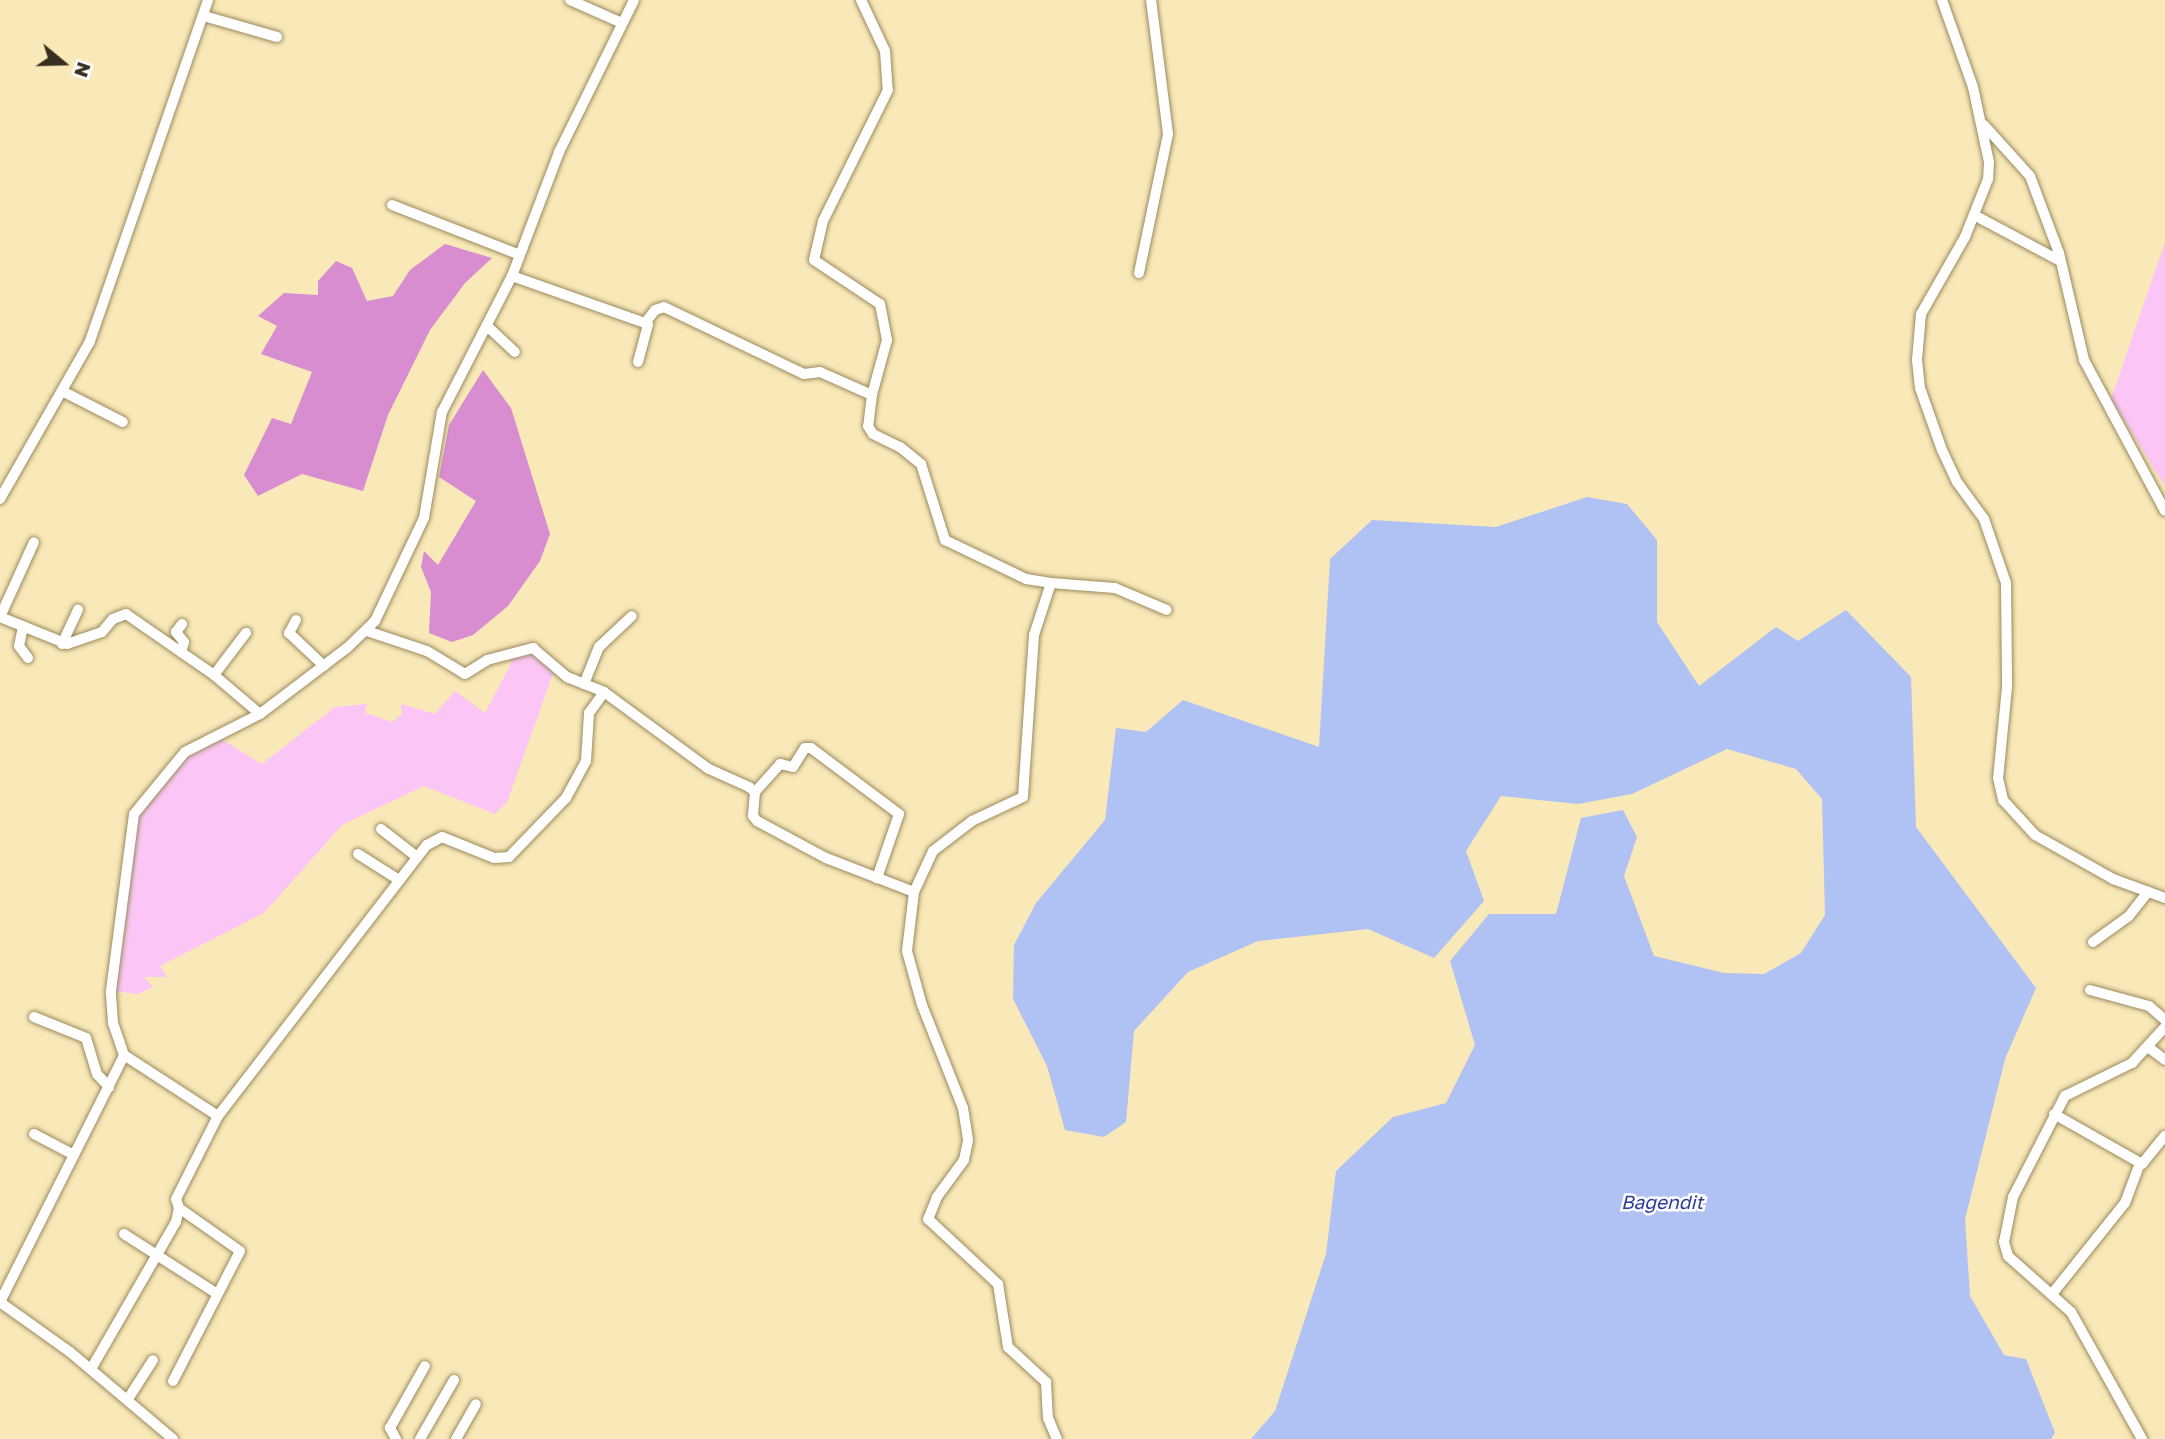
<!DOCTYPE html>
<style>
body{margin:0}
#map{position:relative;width:2165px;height:1439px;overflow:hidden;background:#f9e8b8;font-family:"Golos Text",sans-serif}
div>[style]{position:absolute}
.green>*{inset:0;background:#fbc6f5}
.forest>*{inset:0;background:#d78dd0}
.water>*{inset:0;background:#b0c1f4}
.roads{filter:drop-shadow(0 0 2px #9a8a5e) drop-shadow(0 0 2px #9a8a5e)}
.minor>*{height:10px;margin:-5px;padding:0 5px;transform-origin:5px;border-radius:5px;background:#fff}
span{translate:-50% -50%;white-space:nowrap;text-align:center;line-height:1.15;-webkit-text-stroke:5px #fff;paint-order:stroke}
.water-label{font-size:19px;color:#2b3b9a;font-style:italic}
.north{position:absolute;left:28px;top:28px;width:70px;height:70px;-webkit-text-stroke:5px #fff;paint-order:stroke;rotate:109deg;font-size:19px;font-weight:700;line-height:28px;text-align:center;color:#362f1d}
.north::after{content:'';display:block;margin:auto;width:24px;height:32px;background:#362f1d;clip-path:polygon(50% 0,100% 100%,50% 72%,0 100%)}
</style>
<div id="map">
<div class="green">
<i style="clip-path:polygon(2165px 242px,2165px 486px,2111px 399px)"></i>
<i style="clip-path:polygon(530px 647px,555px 668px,507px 802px,495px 814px,424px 786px,342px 825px,264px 913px,160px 966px,167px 977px,144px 977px,153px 987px,138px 994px,111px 991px,134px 814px,178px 758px,216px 736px,262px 764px,335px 707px,367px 704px,365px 713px,392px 722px,402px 714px,401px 704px,435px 714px,455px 691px,485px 713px,512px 662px,509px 654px)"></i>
</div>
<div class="forest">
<i style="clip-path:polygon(445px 244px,492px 258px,465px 283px,430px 330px,388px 415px,363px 491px,302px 474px,258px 496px,244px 475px,272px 418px,291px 424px,312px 372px,261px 354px,277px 326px,258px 316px,284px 293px,318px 295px,318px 281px,336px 261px,352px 268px,367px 301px,393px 296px,410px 270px)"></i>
<i style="clip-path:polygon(483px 370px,511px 408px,550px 534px,540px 561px,508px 606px,473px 635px,452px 642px,429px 633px,431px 592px,421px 567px,424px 551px,438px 565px,476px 501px,439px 477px,449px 425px)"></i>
</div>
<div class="water">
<i style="clip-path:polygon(1587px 497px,1627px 504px,1657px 540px,1657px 622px,1699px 686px,1776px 627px,1798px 641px,1846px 610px,1911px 677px,1916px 827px,2036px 988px,2005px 1059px,1965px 1219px,1970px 1296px,2004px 1355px,2026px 1359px,2055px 1433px,2051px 1439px,1251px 1439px,1275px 1411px,1326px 1254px,1336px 1171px,1393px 1117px,1446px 1103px,1475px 1045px,1450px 961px,1489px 914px,1556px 914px,1581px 818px,1623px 810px,1637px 837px,1624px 876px,1654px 956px,1724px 973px,1764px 974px,1801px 953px,1825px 915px,1822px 799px,1796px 769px,1727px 749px,1632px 794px,1578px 804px,1501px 796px,1466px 851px,1484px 901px,1434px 958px,1368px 929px,1258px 941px,1188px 972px,1134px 1031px,1126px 1122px,1104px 1137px,1065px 1130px,1047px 1066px,1013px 999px,1014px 945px,1036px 903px,1105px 820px,1116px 728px,1146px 732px,1183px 700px,1319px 747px,1330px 559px,1372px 520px,1496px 527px)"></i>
</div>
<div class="roads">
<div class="minor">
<i style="left:570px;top:0;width:57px;rotate:23.9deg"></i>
<i style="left:861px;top:0;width:56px;rotate:64.8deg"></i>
<i style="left:885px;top:51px;width:39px;rotate:86deg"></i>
<i style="left:888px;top:90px;width:146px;rotate:116.4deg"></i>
<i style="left:823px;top:221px;width:40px;rotate:103deg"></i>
<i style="left:814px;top:260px;width:79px;rotate:33.7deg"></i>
<i style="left:880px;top:304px;width:37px;rotate:79deg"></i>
<i style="left:887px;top:340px;width:57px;rotate:105.3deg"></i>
<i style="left:872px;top:395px;width:31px;rotate:97deg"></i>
<i style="left:868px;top:426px;width:9px;rotate:58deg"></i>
<i style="left:873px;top:434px;width:30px;rotate:26deg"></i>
<i style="left:900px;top:447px;width:27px;rotate:39deg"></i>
<i style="left:921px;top:464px;width:80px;rotate:72.5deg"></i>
<i style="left:945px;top:540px;width:90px;rotate:25.7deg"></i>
<i style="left:1026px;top:579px;width:25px;rotate:9deg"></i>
<i style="left:1051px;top:583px;width:55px;rotate:108.1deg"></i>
<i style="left:1034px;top:635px;width:162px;rotate:93.9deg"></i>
<i style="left:1023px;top:797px;width:56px;rotate:154.8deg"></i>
<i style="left:972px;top:821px;width:49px;rotate:142.4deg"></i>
<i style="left:933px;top:851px;width:45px;rotate:114.9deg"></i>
<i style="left:914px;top:892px;width:59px;rotate:96.8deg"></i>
<i style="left:907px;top:951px;width:56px;rotate:74.5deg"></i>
<i style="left:922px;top:1005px;width:111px;rotate:68.3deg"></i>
<i style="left:963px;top:1108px;width:33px;rotate:81deg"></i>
<i style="left:968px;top:1141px;width:19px;rotate:102deg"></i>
<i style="left:964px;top:1160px;width:46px;rotate:126.1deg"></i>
<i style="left:937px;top:1197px;width:24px;rotate:112deg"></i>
<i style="left:928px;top:1219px;width:96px;rotate:42.9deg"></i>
<i style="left:998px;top:1284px;width:64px;rotate:81deg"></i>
<i style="left:1008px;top:1347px;width:52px;rotate:42.6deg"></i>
<i style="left:1046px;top:1382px;width:36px;rotate:87deg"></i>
<i style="left:1048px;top:1418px;width:23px;rotate:67deg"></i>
<i style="left:1942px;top:0;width:92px;rotate:70.4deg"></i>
<i style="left:1973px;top:87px;width:77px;rotate:78deg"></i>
<i style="left:1989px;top:162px;width:17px;rotate:93deg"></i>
<i style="left:1988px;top:179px;width:62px;rotate:111.6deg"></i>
<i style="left:1965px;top:237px;width:89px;rotate:119.7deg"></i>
<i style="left:1921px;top:314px;width:46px;rotate:95deg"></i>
<i style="left:1917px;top:360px;width:28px;rotate:84deg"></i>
<i style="left:1920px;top:388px;width:66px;rotate:70.5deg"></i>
<i style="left:1942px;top:450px;width:35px;rotate:65deg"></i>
<i style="left:1957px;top:482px;width:46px;rotate:53.9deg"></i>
<i style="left:1984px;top:519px;width:68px;rotate:71deg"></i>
<i style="left:2006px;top:583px;width:104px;rotate:89.4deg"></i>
<i style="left:2007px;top:687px;width:91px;rotate:95.6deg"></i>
<i style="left:1998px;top:778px;width:23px;rotate:77deg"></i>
<i style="left:2003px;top:800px;width:47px;rotate:47.6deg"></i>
<i style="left:2035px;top:835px;width:90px;rotate:29.4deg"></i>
<i style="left:2113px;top:879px;width:55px;rotate:20.1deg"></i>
<i style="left:204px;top:16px;width:76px;rotate:16deg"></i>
<i style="left:1984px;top:125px;width:69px;rotate:48deg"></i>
<i style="left:2030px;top:176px;width:82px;rotate:69.4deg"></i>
<i style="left:2059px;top:253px;width:110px;rotate:76.8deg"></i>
<i style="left:2084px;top:360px;width:171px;rotate:61.8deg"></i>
<i style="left:392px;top:205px;width:137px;rotate:21.3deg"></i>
<i style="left:1974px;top:215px;width:98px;rotate:28.1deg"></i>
<i style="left:1139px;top:273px;width:142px;rotate:-78.2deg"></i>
<i style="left:1168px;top:134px;width:135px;rotate:-97.2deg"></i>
<i style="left:512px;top:276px;width:141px;rotate:19.5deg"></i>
<i style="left:645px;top:323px;width:16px;rotate:-52deg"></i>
<i style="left:655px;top:310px;width:9px;rotate:-18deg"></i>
<i style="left:664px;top:307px;width:155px;rotate:25.6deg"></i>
<i style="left:804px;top:374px;width:16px;rotate:-7deg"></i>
<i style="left:820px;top:372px;width:57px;rotate:23.9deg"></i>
<i style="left:487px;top:326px;width:38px;rotate:43deg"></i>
<i style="left:638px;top:362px;width:39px;rotate:-75deg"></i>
<i style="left:64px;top:392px;width:66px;rotate:27deg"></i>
<i style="left:0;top:499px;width:182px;rotate:-60.3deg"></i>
<i style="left:90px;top:341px;width:361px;rotate:-70.9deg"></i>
<i style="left:1051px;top:583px;width:64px;rotate:4.5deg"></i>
<i style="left:1115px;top:588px;width:56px;rotate:22.9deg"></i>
<i style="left:0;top:617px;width:72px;rotate:21.9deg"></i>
<i style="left:67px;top:644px;width:37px;rotate:-19deg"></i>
<i style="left:102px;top:632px;width:17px;rotate:-50deg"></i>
<i style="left:113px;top:619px;width:14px;rotate:-21deg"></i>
<i style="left:126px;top:614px;width:107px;rotate:34.7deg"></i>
<i style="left:214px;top:675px;width:60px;rotate:40.3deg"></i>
<i style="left:0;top:617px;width:82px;rotate:-65.6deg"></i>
<i style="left:296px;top:620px;width:15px;rotate:118deg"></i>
<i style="left:289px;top:633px;width:48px;rotate:43.3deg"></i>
<i style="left:23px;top:627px;width:19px;rotate:102deg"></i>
<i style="left:19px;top:646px;width:15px;rotate:53deg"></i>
<i style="left:367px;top:631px;width:63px;rotate:18.4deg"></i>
<i style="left:427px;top:651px;width:44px;rotate:31.2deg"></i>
<i style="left:465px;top:674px;width:26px;rotate:-32deg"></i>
<i style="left:487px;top:660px;width:48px;rotate:-14.6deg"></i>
<i style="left:533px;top:648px;width:45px;rotate:40.5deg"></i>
<i style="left:567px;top:677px;width:40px;rotate:22deg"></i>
<i style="left:604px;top:692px;width:130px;rotate:36.3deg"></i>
<i style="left:709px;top:769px;width:44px;rotate:24.2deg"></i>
<i style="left:749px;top:787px;width:8px;rotate:40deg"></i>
<i style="left:755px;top:792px;width:24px;rotate:95deg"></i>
<i style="left:753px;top:816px;width:6px;rotate:51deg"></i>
<i style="left:757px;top:821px;width:78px;rotate:28.2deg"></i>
<i style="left:826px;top:858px;width:94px;rotate:21.1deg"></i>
<i style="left:62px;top:644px;width:38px;rotate:-65deg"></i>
<i style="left:181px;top:652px;width:10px;rotate:-73deg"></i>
<i style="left:184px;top:642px;width:13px;rotate:-129deg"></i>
<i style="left:176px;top:632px;width:10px;rotate:-53deg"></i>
<i style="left:214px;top:675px;width:53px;rotate:-52.7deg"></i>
<i style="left:584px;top:684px;width:40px;rotate:-68deg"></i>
<i style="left:599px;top:647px;width:45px;rotate:-43.2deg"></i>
<i style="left:755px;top:792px;width:38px;rotate:-48deg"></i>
<i style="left:780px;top:764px;width:13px;rotate:13deg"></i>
<i style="left:793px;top:767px;width:22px;rotate:-58deg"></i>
<i style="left:805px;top:748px;width:6px"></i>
<i style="left:811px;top:748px;width:110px;rotate:36.9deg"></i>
<i style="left:899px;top:814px;width:68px;rotate:109deg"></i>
<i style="left:381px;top:829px;width:46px;rotate:37.9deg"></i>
<i style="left:358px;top:854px;width:49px;rotate:32.4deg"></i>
<i style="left:2093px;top:942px;width:44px;rotate:-35.8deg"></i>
<i style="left:2129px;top:916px;width:31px;rotate:-52deg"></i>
<i style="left:2090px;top:990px;width:61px;rotate:15.2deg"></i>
<i style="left:2149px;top:1006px;width:21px;rotate:41deg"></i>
<i style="left:34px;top:1017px;width:56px;rotate:22deg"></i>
<i style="left:86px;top:1038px;width:38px;rotate:73deg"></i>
<i style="left:97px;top:1074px;width:18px;rotate:47deg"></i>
<i style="left:2148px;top:1047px;width:21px;rotate:37deg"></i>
<i style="left:124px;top:1055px;width:112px;rotate:33deg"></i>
<i style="left:2054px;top:1114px;width:101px;rotate:29.6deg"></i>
<i style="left:2142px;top:1164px;width:36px;rotate:-51deg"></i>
<i style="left:34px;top:1134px;width:45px;rotate:27.7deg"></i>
<i style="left:124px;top:1234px;width:109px;rotate:32.7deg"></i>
<i style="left:2052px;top:1294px;width:117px;rotate:-51.3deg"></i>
<i style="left:2125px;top:1203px;width:43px;rotate:-69.4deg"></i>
<i style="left:91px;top:1369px;width:170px;rotate:-60deg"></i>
<i style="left:176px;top:1222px;width:14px;rotate:-78deg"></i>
<i style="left:173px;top:1381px;width:146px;rotate:-62.7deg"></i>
<i style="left:240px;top:1251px;width:75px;rotate:-144.8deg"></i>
<i style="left:179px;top:1208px;width:9px;rotate:-108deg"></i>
<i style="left:176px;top:1199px;width:93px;rotate:-63.2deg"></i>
<i style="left:218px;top:1116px;width:342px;rotate:-52.4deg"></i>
<i style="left:427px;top:845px;width:17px;rotate:-28deg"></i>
<i style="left:442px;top:837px;width:56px;rotate:22deg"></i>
<i style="left:494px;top:858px;width:15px;rotate:-4deg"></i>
<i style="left:509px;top:857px;width:82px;rotate:-46deg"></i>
<i style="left:566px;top:798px;width:42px;rotate:-61.6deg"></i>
<i style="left:586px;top:761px;width:48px;rotate:-86.4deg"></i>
<i style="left:589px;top:713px;width:26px;rotate:-54deg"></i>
<i style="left:128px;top:1399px;width:46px;rotate:-57.3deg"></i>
<i style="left:173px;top:1439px;width:135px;rotate:-139.8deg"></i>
<i style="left:70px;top:1352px;width:86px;rotate:-144.5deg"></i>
<i style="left:0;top:1302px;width:276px;rotate:-63.3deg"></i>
<i style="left:124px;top:1055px;width:34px;rotate:-109deg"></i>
<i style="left:113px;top:1023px;width:32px;rotate:-94deg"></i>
<i style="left:111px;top:991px;width:178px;rotate:-82.6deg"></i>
<i style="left:134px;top:814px;width:80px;rotate:-50.6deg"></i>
<i style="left:185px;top:752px;width:84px;rotate:-26.9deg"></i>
<i style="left:260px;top:714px;width:109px;rotate:-37.2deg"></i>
<i style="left:347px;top:648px;width:39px;rotate:-44deg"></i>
<i style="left:375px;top:621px;width:114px;rotate:-64.6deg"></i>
<i style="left:424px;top:518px;width:108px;rotate:-80.4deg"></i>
<i style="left:442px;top:412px;width:153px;rotate:-62.8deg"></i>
<i style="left:512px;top:276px;width:133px;rotate:-69.2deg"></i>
<i style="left:559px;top:152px;width:169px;rotate:-63.7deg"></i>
<i style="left:396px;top:1439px;width:13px;rotate:-119deg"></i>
<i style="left:390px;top:1428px;width:71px;rotate:-60.6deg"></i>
<i style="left:420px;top:1439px;width:68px;rotate:-60deg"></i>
<i style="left:456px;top:1439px;width:40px;rotate:-60.3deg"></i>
<i style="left:2142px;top:1439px;width:145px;rotate:-119.2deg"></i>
<i style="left:2071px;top:1312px;width:84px;rotate:-138.4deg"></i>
<i style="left:2008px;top:1256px;width:15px;rotate:-106deg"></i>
<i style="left:2004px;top:1242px;width:46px;rotate:-78.7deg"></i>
<i style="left:2013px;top:1197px;width:114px;rotate:-62.8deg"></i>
<i style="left:2065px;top:1096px;width:75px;rotate:-26.2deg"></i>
<i style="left:2132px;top:1063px;width:49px;rotate:-47.5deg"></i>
</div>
</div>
<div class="water-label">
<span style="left:1662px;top:1202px">Bagendit</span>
</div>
<div class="north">N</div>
</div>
